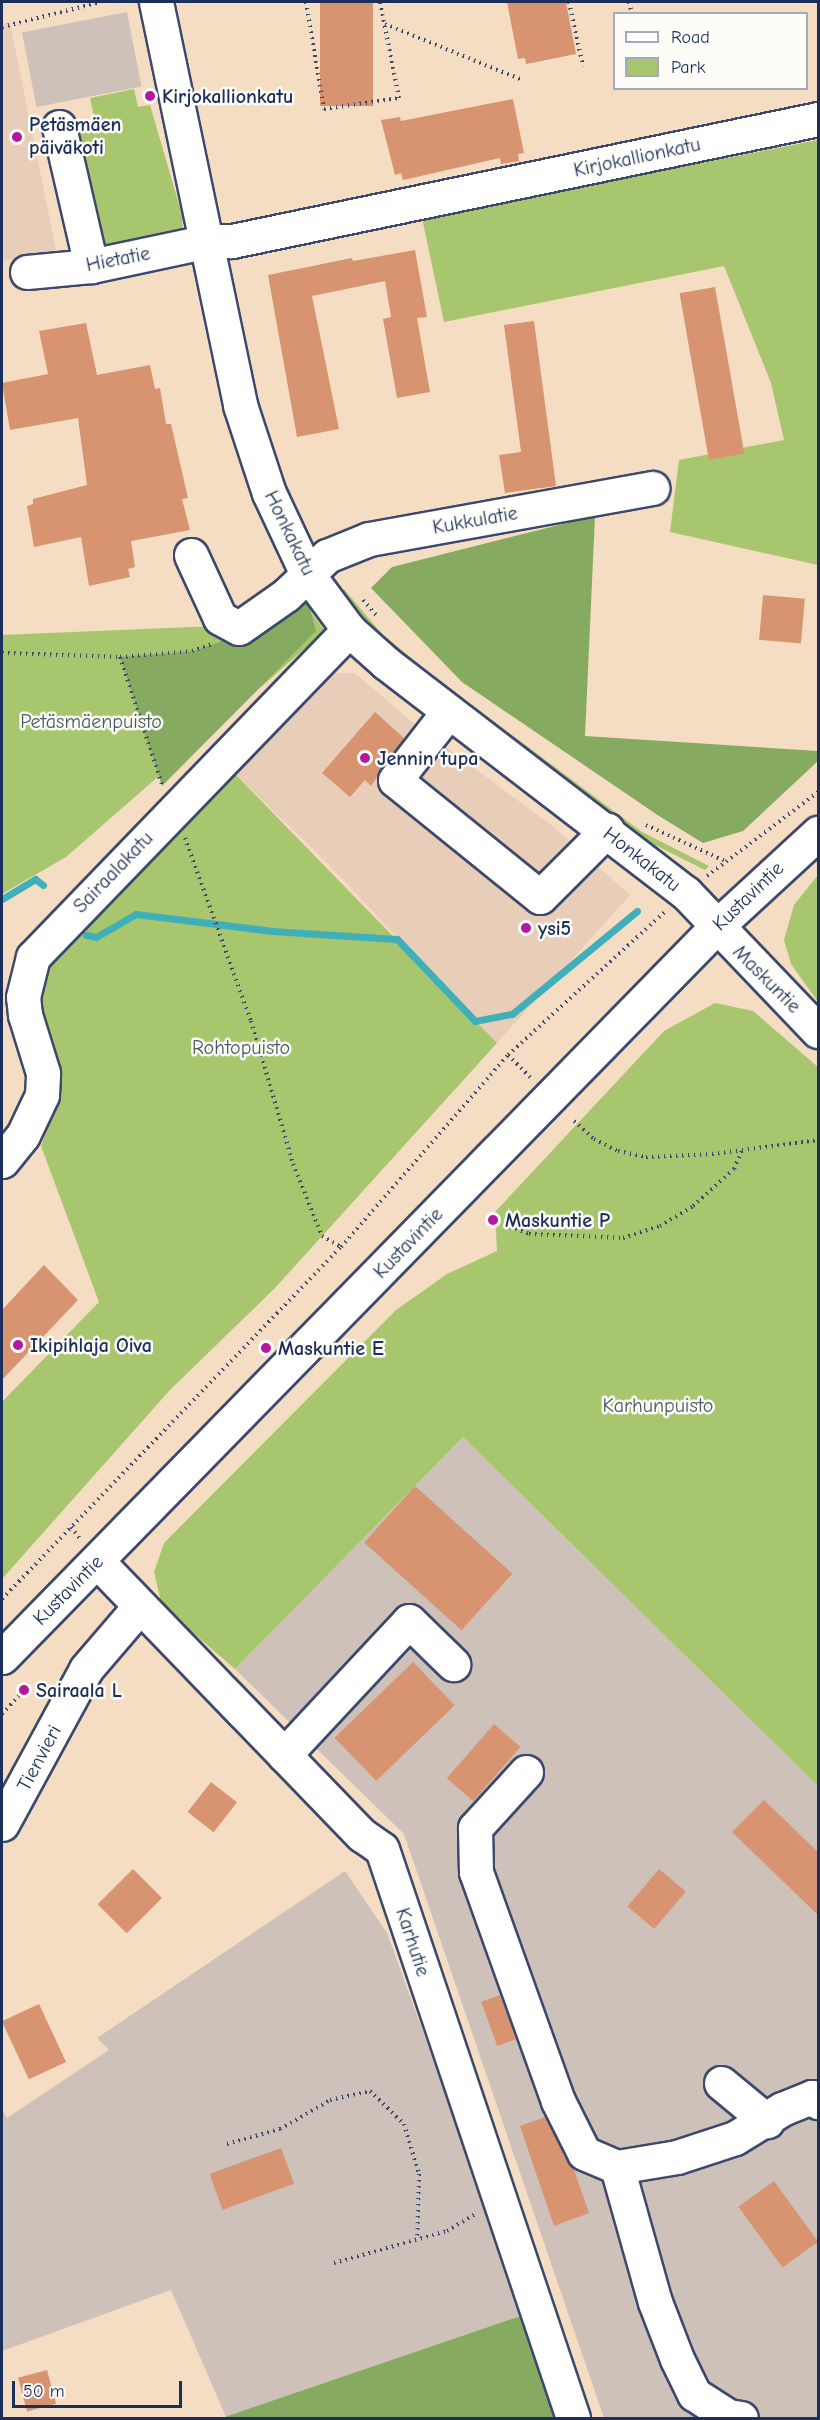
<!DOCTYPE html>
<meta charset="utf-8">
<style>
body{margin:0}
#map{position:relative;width:820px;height:2420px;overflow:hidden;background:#f4ddc2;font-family:"Comic Neue",sans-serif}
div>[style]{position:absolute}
.built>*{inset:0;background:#e8ceb9}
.industrial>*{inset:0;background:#cec1ba;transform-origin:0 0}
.green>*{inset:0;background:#a8c66d}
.forest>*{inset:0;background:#86ab60}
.stream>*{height:7px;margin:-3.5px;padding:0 3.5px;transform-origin:3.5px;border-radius:3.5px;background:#3fafba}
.building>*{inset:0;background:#d89370;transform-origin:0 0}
.path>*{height:4px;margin-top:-2px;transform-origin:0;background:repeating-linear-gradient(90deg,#3c496d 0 1.5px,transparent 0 6px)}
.roads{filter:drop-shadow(2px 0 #3c496d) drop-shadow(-2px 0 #3c496d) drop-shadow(0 2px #3c496d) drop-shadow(0 -2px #3c496d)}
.minor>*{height:33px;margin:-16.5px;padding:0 16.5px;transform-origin:16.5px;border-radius:16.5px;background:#fff}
.major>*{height:33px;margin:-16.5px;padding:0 16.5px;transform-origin:16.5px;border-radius:16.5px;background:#fff}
.dots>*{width:16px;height:16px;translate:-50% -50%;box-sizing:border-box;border:3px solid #fdfcf7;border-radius:50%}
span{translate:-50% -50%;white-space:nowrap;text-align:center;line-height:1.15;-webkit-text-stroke:5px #fdfcf7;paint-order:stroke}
.poi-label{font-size:20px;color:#1b2f5e;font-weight:700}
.left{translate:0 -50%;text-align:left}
.street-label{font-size:20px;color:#1b2f5e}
.park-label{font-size:20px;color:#455c62}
.frame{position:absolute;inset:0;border:3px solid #1b2f5e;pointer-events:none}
.legend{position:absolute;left:613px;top:12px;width:195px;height:78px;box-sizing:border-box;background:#fdfcf7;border:2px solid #a3aaba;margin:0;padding:8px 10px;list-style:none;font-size:18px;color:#1b2f5e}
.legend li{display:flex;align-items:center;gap:12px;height:30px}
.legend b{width:30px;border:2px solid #a3aaba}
.scale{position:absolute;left:12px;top:2381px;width:170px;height:27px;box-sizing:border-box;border:3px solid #1b2f5e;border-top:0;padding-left:8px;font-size:18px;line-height:21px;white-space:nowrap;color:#1b2f5e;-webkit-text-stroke:4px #fdfcf7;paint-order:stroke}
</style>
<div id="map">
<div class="built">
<i style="clip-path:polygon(10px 23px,56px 250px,2px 261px,2px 24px)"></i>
<i style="clip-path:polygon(334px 673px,355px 673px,412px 722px,551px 825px,630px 895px,497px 1043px,326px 862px,235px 774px)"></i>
</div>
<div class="industrial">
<i style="left:127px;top:12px;width:76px;height:107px;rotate:79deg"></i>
<i style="clip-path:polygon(463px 1437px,818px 1786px,818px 2418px,604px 2418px,404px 1834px,235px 1669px)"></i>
<i style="clip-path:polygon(345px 1871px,387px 1933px,526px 2314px,226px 2417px,171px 2290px,2px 2351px,2px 2109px,7px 2118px,109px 2050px,97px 2038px)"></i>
</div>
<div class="green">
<i style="clip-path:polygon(134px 89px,138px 107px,150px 105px,182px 215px,183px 233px,106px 248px,94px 239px,68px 135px,96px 126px,90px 98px)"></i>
<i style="clip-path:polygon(818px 140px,818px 565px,670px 532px,679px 460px,784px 440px,771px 383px,724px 266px,444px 322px,422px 218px)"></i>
<i style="clip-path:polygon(284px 576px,325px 631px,66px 857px,2px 894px,2px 635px,215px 626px)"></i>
<i style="clip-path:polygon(344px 589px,382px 634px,437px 679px,642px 832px,709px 866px,705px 870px,637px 836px,375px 636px,340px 593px)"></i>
<i style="clip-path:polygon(235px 774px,497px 1043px,275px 1288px,170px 1390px,2px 1579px,2px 1402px,99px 1302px,41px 1146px,60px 1095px,41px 1023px,42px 977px,64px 949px)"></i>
<i style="clip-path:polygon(818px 875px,818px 1002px,791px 964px,784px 940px,794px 905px)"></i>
<i style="clip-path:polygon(715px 1003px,753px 1011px,818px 1067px,818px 1786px,463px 1437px,235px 1669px,162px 1606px,154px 1572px,164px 1543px,396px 1310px,447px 1274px,497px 1251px,495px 1212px,664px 1031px)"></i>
</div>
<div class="forest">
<i style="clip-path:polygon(595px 516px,585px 736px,818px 751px,818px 761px,743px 831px,703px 843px,659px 816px,462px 682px,371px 588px,392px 567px)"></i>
<i style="clip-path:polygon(304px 586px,316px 631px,162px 786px,120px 657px,193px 651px,220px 642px)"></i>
<i style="clip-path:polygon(526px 2314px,561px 2418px,222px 2418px)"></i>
</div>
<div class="stream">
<i style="left:2px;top:899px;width:39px;rotate:-31deg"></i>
<i style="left:35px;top:879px;width:10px;rotate:37deg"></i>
<i style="left:86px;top:935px;width:10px;rotate:11deg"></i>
<i style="left:96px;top:937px;width:46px;rotate:-29.9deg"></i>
<i style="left:136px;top:914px;width:137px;rotate:7.1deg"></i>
<i style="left:272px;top:931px;width:125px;rotate:3.7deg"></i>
<i style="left:397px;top:939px;width:113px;rotate:46.4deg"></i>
<i style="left:475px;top:1021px;width:38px;rotate:-11deg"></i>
<i style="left:512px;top:1014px;width:162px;rotate:-39.5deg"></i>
</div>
<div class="building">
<i style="left:320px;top:2px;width:53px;height:104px"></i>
<i style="clip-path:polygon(507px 2px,566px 2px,576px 54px,526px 64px,525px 58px,518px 59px)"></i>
<i style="clip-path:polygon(513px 99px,524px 153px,518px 154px,519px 161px,501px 164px,500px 158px,403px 180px,401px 173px,395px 175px,381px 120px,400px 117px,401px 121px)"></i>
<i style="clip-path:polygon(415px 250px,427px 317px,417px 318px,430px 392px,397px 398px,383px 319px,391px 317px,385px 281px,312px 296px,339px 429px,297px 437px,268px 275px,352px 258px,353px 261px)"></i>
<i style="left:715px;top:287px;width:169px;height:36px;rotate:80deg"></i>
<i style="clip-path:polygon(534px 321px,556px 486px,505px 493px,499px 455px,521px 452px,504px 325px)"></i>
<i style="clip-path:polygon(86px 323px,97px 375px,150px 365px,155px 389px,160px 388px,166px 424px,171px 424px,188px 498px,182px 499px,190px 530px,131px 541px,135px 567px,128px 569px,130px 577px,89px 586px,81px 537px,34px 547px,27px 506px,33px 504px,33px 499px,87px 485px,78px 418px,10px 430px,2px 383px,48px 374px,39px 331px)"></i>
<i style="left:763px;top:595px;width:42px;height:45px;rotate:5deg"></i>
<i style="clip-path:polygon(375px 712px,404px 738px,371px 786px,365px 780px,350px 797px,322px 773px)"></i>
<i style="clip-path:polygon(44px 1265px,78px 1300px,2px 1380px,2px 1310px)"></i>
<i style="left:415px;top:1486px;width:131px;height:76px;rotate:42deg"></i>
<i style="left:413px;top:1662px;width:60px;height:109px;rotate:46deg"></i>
<i style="left:494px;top:1724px;width:35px;height:72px;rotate:41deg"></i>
<i style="left:211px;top:1782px;width:33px;height:38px;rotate:38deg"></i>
<i style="clip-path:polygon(764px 1800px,819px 1853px,819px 1916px,732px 1832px)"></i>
<i style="left:133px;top:1869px;width:41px;height:50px;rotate:45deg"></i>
<i style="left:659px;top:1869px;width:35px;height:49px;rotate:40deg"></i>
<i style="left:500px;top:1995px;width:47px;height:20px;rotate:70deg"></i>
<i style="left:39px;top:2004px;width:64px;height:41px;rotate:65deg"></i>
<i style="clip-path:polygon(545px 2117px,573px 2167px,589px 2213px,554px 2226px,520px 2126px)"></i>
<i style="left:281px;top:2148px;width:38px;height:76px;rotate:70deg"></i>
<i style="left:774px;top:2181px;width:75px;height:44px;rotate:54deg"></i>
<i style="left:47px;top:2370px;width:35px;height:30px;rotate:75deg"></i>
</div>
<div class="path">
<i style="left:306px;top:2px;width:109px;rotate:80.5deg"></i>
<i style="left:324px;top:109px;width:76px;rotate:-8.3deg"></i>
<i style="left:399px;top:98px;width:98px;rotate:-101.2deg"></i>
<i style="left:569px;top:2px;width:66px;rotate:77.7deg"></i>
<i style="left:629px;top:2px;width:12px;rotate:76deg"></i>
<i style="left:385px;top:24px;width:148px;rotate:22.2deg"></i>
<i style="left:2px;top:27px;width:102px;rotate:-14.2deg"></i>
<i style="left:363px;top:600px;width:20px;rotate:49deg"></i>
<i style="left:2px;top:653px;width:118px;rotate:1.9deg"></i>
<i style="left:120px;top:657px;width:72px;rotate:-4.8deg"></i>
<i style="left:192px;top:651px;width:21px;rotate:-19deg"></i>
<i style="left:120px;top:657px;width:135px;rotate:71.8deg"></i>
<i style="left:646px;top:825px;width:87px;rotate:24.5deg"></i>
<i style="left:185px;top:838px;width:195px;rotate:70.2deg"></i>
<i style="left:251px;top:1021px;width:149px;rotate:73.6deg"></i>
<i style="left:293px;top:1164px;width:78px;rotate:68.1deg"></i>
<i style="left:322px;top:1236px;width:22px;rotate:30deg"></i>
<i style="left:707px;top:876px;width:139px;rotate:-37.1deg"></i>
<i style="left:508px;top:1055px;width:33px;rotate:45deg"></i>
<i style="left:574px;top:1121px;width:27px;rotate:42deg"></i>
<i style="left:594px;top:1139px;width:27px;rotate:27deg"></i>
<i style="left:618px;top:1151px;width:29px;rotate:12deg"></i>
<i style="left:646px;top:1157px;width:66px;rotate:-2.6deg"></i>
<i style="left:712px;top:1154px;width:107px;rotate:-7.5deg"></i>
<i style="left:493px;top:1220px;width:39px;rotate:21deg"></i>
<i style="left:529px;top:1234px;width:94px;rotate:2.4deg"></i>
<i style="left:623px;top:1238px;width:39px;rotate:-18deg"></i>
<i style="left:660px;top:1226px;width:39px;rotate:-31deg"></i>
<i style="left:693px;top:1206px;width:55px;rotate:-42.1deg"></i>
<i style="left:734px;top:1169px;width:21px;rotate:-67deg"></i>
<i style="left:71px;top:1527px;width:15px;rotate:53deg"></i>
<i style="left:2px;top:1599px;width:489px;rotate:-46.1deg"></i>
<i style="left:341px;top:1247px;width:254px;rotate:-49deg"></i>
<i style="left:508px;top:1055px;width:215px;rotate:-42.4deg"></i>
<i style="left:2px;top:1714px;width:33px;rotate:-47deg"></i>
<i style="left:227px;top:2144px;width:55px;rotate:-15.8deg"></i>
<i style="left:280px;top:2129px;width:58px;rotate:-30.1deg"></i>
<i style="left:330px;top:2100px;width:41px;rotate:-12.7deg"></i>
<i style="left:370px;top:2091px;width:47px;rotate:44.1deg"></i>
<i style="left:404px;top:2124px;width:52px;rotate:73.3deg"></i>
<i style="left:419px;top:2174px;width:66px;rotate:91.7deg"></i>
<i style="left:334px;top:2263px;width:117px;rotate:-15.8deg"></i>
<i style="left:447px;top:2231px;width:35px;rotate:-31deg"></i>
</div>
<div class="roads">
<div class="minor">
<i style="left:156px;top:2px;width:412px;rotate:78.2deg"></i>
<i style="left:240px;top:405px;width:93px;rotate:71.8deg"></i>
<i style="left:269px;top:493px;width:87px;rotate:64.9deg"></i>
<i style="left:306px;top:572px;width:72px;rotate:53.4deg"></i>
<i style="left:349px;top:630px;width:50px;rotate:41.7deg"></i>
<i style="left:386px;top:663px;width:378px;rotate:37.5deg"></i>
<i style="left:686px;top:893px;width:191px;rotate:46.3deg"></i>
<i style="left:59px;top:127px;width:143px;rotate:77deg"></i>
<i style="left:27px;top:272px;width:64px;rotate:-5.4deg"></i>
<i style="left:91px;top:266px;width:121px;rotate:-12deg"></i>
<i style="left:209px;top:241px;width:23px"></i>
<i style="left:232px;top:241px;width:599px;rotate:-11.76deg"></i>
<i style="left:191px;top:555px;width:69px;rotate:65.3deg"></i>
<i style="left:220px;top:618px;width:21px;rotate:28deg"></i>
<i style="left:239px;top:628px;width:57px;rotate:-35.1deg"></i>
<i style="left:286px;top:595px;width:57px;rotate:-43.6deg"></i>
<i style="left:327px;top:556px;width:45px;rotate:-22deg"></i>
<i style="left:369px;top:539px;width:288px;rotate:-10.2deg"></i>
<i style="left:448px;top:712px;width:86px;rotate:127.9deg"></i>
<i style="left:395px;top:780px;width:186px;rotate:38.9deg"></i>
<i style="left:540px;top:897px;width:95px;rotate:-45deg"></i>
<i style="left:2px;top:1161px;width:33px;rotate:-51deg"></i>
<i style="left:23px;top:1135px;width:44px;rotate:-64.6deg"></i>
<i style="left:42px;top:1095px;width:22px;rotate:-87deg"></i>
<i style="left:43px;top:1073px;width:61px;rotate:-107.2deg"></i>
<i style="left:25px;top:1015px;width:18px;rotate:-96deg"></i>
<i style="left:23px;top:997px;width:41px;rotate:-76deg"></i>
<i style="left:33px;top:957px;width:455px;rotate:-46deg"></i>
<i style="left:97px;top:1561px;width:381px;rotate:46deg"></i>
<i style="left:362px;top:1835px;width:24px;rotate:35deg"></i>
<i style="left:382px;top:1849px;width:600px;rotate:71.44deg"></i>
<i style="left:284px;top:1755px;width:183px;rotate:-47deg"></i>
<i style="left:409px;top:1621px;width:62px;rotate:44.3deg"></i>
<i style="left:526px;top:1772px;width:76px;rotate:132.3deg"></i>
<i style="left:475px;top:1828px;width:44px;rotate:88.7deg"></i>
<i style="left:476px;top:1872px;width:243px;rotate:70.3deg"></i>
<i style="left:558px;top:2101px;width:58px;rotate:63.4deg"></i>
<i style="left:584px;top:2153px;width:36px;rotate:23deg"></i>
<i style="left:617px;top:2167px;width:61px;rotate:-9.5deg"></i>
<i style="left:677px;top:2157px;width:61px;rotate:-18.1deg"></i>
<i style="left:735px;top:2138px;width:55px;rotate:-31.7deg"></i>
<i style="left:782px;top:2109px;width:32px;rotate:-22deg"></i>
<i style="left:812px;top:2097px;width:8px;rotate:40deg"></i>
<i style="left:2px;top:1824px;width:176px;rotate:-61.5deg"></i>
<i style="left:86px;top:1669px;width:83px;rotate:-49.4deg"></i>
<i style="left:721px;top:2083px;width:60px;rotate:39.6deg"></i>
<i style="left:617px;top:2167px;width:140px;rotate:74.3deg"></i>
<i style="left:655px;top:2302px;width:61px;rotate:68.9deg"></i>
<i style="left:677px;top:2359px;width:39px;rotate:64deg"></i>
<i style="left:694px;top:2394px;width:40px;rotate:32.9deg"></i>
<i style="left:728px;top:2416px;width:13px;rotate:9deg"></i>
</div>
<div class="major">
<i style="left:2px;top:1657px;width:1021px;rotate:-45.63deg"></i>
<i style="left:716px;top:927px;width:139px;rotate:-42.7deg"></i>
</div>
</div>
<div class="dots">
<i style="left:150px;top:96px;background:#b5179e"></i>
<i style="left:17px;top:137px;background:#b5179e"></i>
<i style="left:365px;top:758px;background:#b5179e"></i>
<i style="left:526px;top:928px;background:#b5179e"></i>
<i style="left:493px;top:1220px;background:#b5179e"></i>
<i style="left:18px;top:1345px;background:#b5179e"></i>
<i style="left:266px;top:1348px;background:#b5179e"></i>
<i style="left:24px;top:1690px;background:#b5179e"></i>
</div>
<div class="poi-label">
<span class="left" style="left:162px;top:96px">Kirjokallionkatu</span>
<span class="left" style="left:29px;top:136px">Petäsmäen<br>päiväkoti</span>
<span class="left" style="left:377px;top:758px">Jennin tupa</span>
<span class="left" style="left:538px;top:928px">ysi5</span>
<span class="left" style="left:505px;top:1220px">Maskuntie P</span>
<span class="left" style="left:30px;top:1345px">Ikipihlaja Oiva</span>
<span class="left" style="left:278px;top:1348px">Maskuntie E</span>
<span class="left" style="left:36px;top:1690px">Sairaala L</span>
</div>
<div class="street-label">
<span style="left:637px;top:157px;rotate:-12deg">Kirjokallionkatu</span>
<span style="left:118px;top:259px;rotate:-11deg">Hietatie</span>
<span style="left:475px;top:520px;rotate:-10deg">Kukkulatie</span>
<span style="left:290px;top:533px;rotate:64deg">Honkakatu</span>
<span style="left:642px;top:859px;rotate:38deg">Honkakatu</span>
<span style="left:113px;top:872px;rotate:-46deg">Sairaalakatu</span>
<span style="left:748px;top:896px;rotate:-44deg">Kustavintie</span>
<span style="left:767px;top:979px;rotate:45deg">Maskuntie</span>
<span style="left:408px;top:1243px;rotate:-46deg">Kustavintie</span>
<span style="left:68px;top:1590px;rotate:-45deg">Kustavintie</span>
<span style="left:39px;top:1758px;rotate:-62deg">Tienvieri</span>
<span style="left:413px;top:1942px;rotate:72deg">Karhutie</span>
</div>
<div class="park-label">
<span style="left:91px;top:721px">Petäsmäenpuisto</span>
<span style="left:241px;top:1047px">Rohtopuisto</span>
<span style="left:658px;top:1405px">Karhunpuisto</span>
</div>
<div class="frame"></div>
<ul class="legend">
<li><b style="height:8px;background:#fff"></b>Road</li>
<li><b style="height:16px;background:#a8c66d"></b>Park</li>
</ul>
<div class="scale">50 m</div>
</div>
